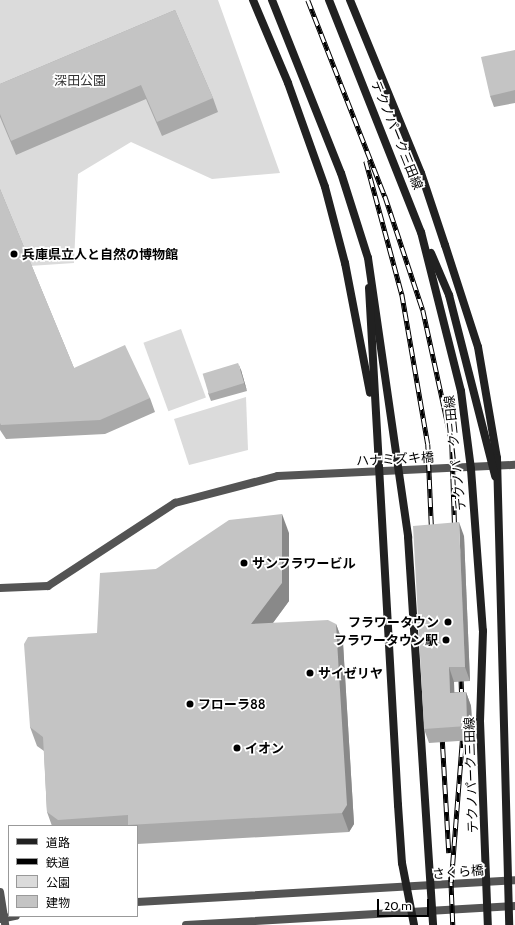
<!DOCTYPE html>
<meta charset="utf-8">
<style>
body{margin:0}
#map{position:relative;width:515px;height:925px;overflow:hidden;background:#fff;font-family:Cabin,"Noto Sans JP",sans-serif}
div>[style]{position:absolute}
.green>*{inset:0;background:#dbdbdb;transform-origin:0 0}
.tertiary>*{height:8px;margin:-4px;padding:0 4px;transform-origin:4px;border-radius:4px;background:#545454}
.secondary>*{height:8px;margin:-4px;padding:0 4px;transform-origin:4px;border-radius:4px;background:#212121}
.rail>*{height:4.5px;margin-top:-2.25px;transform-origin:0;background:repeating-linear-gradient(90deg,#fff 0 9px,#000 0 18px);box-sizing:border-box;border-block:1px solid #000}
.wall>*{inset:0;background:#a9a9a9}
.shaded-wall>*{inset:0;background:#898989}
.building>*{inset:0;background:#c4c4c4;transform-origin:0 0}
.dots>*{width:11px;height:11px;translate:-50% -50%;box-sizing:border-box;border:2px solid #fff;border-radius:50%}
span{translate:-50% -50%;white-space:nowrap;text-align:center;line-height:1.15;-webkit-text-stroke:3.5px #fff;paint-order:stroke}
.park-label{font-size:13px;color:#323232}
.street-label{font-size:13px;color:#000}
.poi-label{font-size:13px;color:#000;font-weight:700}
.left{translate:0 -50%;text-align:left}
.right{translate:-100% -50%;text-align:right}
.legend{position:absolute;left:8px;top:825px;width:130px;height:92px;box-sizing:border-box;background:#fff;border:1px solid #999;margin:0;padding:5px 7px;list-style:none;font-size:12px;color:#000}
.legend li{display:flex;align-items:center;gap:8px;height:20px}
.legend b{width:20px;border:1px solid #999}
.scale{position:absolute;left:377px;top:899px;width:52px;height:18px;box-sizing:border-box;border:2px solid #000;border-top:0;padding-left:5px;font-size:12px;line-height:14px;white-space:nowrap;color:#000;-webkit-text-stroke:3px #fff;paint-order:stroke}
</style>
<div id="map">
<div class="green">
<i style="clip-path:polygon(0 0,218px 0,280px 173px,212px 179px,131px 142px,78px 174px,74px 263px,0 268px)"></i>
<i style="left:181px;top:329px;width:73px;height:40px;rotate:70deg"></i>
<i style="clip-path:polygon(246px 397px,248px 450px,189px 465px,174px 419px)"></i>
</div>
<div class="tertiary">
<i style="left:0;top:588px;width:48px;rotate:-2.4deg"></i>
<i style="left:48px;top:586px;width:152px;rotate:-33.2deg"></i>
<i style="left:175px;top:503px;width:106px;rotate:-14.7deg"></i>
<i style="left:278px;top:476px;width:237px;rotate:-2.7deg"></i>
<i style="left:0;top:892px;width:33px;rotate:81deg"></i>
<i style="left:137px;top:902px;width:379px;rotate:-3.3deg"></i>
<i style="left:0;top:919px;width:16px;rotate:-11deg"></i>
<i style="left:186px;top:925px;width:330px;rotate:-3.3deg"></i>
</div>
<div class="secondary">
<i style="left:253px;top:0;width:90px;rotate:67.1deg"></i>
<i style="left:288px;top:83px;width:110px;rotate:70.4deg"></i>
<i style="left:325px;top:187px;width:79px;rotate:75.3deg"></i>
<i style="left:345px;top:263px;width:132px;rotate:79.1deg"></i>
<i style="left:272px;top:0;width:186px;rotate:68.3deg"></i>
<i style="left:341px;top:173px;width:89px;rotate:72.4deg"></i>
<i style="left:368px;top:258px;width:282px;rotate:81.8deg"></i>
<i style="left:408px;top:537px;width:389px;rotate:86.3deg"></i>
<i style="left:329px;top:0;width:250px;rotate:68.4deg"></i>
<i style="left:421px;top:232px;width:164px;rotate:75.9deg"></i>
<i style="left:461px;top:391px;width:79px;rotate:82.7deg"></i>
<i style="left:471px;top:469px;width:162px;rotate:85.8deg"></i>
<i style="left:483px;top:631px;width:90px;rotate:91.9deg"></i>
<i style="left:480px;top:721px;width:204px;rotate:87.8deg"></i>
<i style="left:350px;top:0;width:187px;rotate:67.7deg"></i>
<i style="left:421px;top:173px;width:76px;rotate:71.6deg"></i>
<i style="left:445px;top:245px;width:107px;rotate:72.1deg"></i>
<i style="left:478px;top:347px;width:113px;rotate:80.3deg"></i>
<i style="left:497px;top:458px;width:467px;rotate:88.5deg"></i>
<i style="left:431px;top:253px;width:46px;rotate:66.8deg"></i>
<i style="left:449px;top:295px;width:187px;rotate:75.7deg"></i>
<i style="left:369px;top:288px;width:518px;rotate:86.79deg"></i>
<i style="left:398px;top:805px;width:58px;rotate:86.1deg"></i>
<i style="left:402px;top:863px;width:63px;rotate:79deg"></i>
</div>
<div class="rail">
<i style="left:308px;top:0;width:211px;rotate:68.6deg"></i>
<i style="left:385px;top:196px;width:120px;rotate:71.6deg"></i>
<i style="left:423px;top:310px;width:136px;rotate:77.7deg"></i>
<i style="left:452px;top:443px;width:90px;rotate:88.1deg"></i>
<i style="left:366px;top:161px;width:138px;rotate:74.9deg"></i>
<i style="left:402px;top:294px;width:152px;rotate:80.2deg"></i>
<i style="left:428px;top:444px;width:92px;rotate:87.5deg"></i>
<i style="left:461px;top:671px;width:32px;rotate:88deg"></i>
<i style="left:442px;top:731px;width:122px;rotate:86.7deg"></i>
<i style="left:451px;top:877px;width:48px;rotate:87.6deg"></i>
<i style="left:451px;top:882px;width:153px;rotate:-85.5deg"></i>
</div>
<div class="wall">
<i style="clip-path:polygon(175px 10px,213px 98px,218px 112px,162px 136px,146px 99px,16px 155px,0 117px,0 84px)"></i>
<i style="clip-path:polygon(515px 50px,515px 103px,494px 107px,490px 96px)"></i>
<i style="clip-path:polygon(0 189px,74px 368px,150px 398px,155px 412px,105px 434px,6px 439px,0 430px)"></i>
<i style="clip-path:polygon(241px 370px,247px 391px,211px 401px,208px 393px)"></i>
<i style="clip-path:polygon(289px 533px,289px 601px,273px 623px,336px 624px,343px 643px,354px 824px,349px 832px,137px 844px,137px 826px,52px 826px,47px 812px,44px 751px,37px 746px,30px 727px,97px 633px,156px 569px)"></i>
<i style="clip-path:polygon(464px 536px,470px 681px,454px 682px,454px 692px,466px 692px,471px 706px,473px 740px,429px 743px,424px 729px)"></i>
</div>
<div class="shaded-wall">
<i style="clip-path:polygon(238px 363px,241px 370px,247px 391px,244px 383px)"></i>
<i style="clip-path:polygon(282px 514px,289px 533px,289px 601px,258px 643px,251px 624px)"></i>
<i style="clip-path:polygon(459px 522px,464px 536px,470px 681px,465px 667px)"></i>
<i style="clip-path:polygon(336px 624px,343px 643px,354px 824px,349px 832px,342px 813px)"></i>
<i style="clip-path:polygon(449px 667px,454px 682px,455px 707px,450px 693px)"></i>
<i style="clip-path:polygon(466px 692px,471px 706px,473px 740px,467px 726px)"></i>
</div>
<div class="building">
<i style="clip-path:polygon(175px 10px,213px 98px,157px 122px,141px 85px,11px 141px,0 114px,0 84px)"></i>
<i style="clip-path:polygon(515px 50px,515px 90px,490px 96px,481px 57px)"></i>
<i style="clip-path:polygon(0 189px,74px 368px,125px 345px,150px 398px,100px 420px,1px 425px,0 423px)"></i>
<i style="left:238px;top:363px;width:21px;height:37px;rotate:73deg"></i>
<i style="clip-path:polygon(282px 514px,282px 583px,251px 624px,328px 620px,336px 624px,347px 805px,342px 813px,128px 825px,128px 815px,58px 820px,47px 812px,43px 737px,30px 727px,24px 644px,28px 637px,97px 633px,100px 573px,156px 569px,229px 520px)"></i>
<i style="clip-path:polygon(459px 522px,465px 667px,449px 667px,450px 693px,466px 692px,467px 726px,424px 729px,413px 526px)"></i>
</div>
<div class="dots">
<i style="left:14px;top:254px;background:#000"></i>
<i style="left:244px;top:563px;background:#000"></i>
<i style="left:448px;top:622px;background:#000"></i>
<i style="left:446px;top:640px;background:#000"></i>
<i style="left:310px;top:673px;background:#000"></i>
<i style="left:190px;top:704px;background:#000"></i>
<i style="left:237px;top:748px;background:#000"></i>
</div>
<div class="park-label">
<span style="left:80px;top:80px">深田公園</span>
</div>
<div class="street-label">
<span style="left:397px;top:135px;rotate:68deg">テクノパーク三田線</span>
<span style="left:455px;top:453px;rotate:-96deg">テクノパーク三田線</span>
<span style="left:395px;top:459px;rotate:-3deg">ハナミズキ橋</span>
<span style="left:471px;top:775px;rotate:-92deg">テクノパーク三田線</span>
<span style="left:458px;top:872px;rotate:-5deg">さくら橋</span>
</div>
<div class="poi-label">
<span class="left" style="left:22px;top:254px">兵庫県立人と自然の博物館</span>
<span class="left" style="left:252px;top:563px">サンフラワービル</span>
<span class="right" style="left:439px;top:622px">フラワータウン</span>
<span class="right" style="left:438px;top:640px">フラワータウン駅</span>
<span class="left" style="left:318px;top:673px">サイゼリヤ</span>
<span class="left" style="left:198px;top:704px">フローラ88</span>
<span class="left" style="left:245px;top:748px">イオン</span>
</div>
<ul class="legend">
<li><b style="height:5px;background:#212121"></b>道路</li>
<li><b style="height:5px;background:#000"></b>鉄道</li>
<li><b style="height:11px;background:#dbdbdb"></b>公園</li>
<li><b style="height:11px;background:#c4c4c4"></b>建物</li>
</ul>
<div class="scale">20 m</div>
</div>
